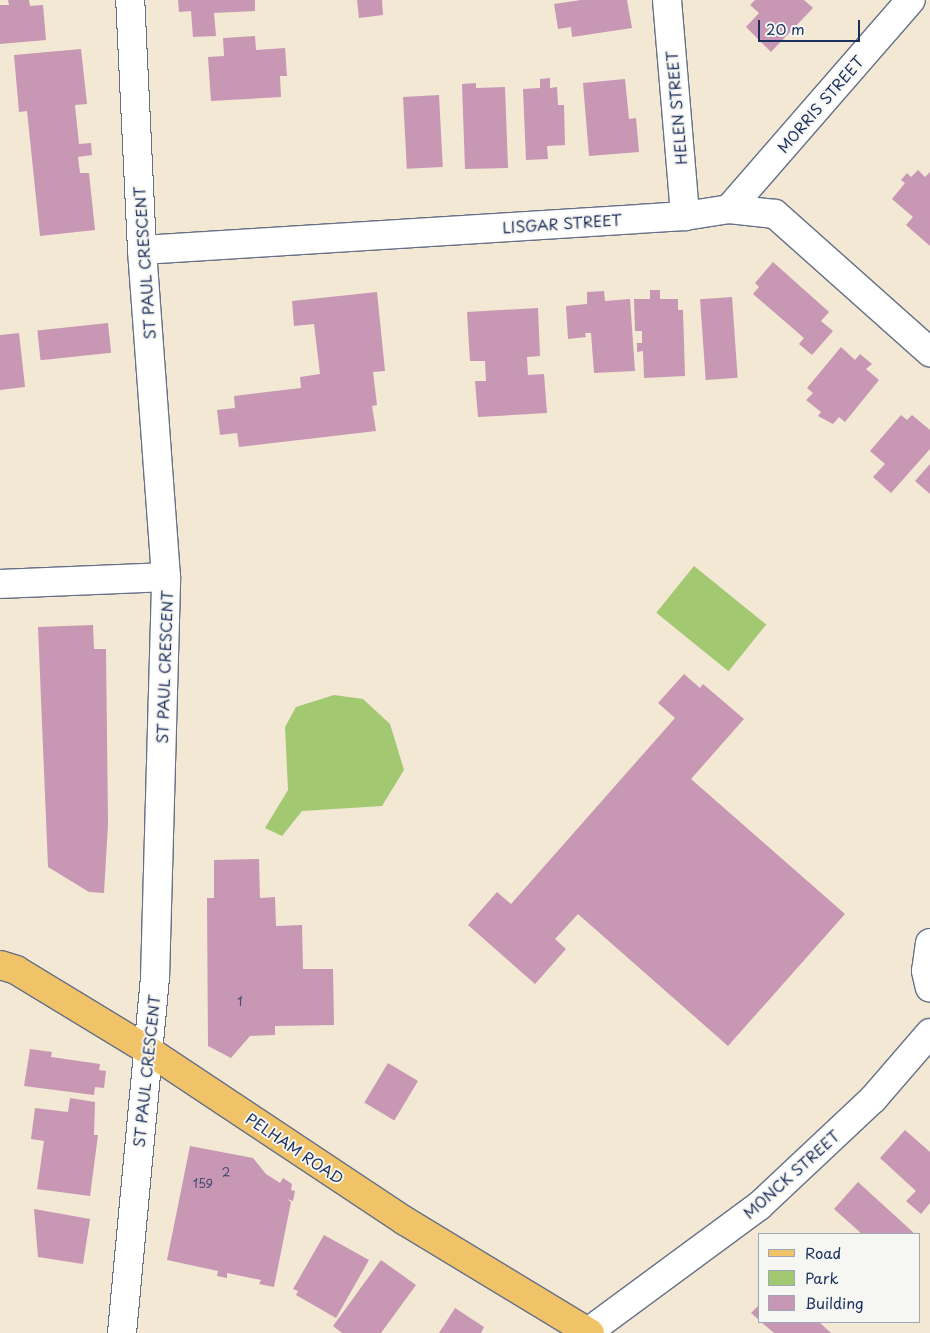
<!DOCTYPE html>
<style>
body{margin:0}
#map{position:relative;width:930px;height:1333px;overflow:hidden;background:#f2e8d4;font-family:"Playpen Sans",sans-serif}
div>[style]{position:absolute}
.green>*{inset:0;background:#a3c872;transform-origin:0 0}
.building>*{inset:0;background:#c797b4;transform-origin:0 0}
.roads{filter:drop-shadow(1px 0 #667087) drop-shadow(-1px 0 #667087) drop-shadow(0 1px #667087) drop-shadow(0 -1px #667087)}
.minor>*{height:28px;margin:-14px;padding:0 14px;transform-origin:14px;border-radius:14px;background:#fff}
.major>*{height:28px;margin:-14px;padding:0 14px;transform-origin:14px;border-radius:14px;background:#f1c369}
span{translate:-50% -50%;white-space:nowrap;text-align:center;line-height:1.15;-webkit-text-stroke:4px #f6f6f2;paint-order:stroke}
.number-label{font-size:12px;color:#464974}
.number-label span{-webkit-text-stroke-width:0}
.street-label{font-size:15px;color:#1b2f5e}
.legend{position:absolute;left:758px;top:1233px;width:162px;height:90px;box-sizing:border-box;background:#f6f6f2;border:1px solid #9ea6b7;margin:0;padding:6px 9px;list-style:none;font-size:15px;color:#1b2f5e}
.legend li{display:flex;align-items:center;gap:10px;height:25px}
.legend b{width:25px;border:1px solid #9ea6b7}
.scale{position:absolute;left:758px;top:20px;width:102px;height:22px;box-sizing:border-box;border:2px solid #1b2f5e;border-top:0;padding-left:6px;font-size:15px;line-height:18px;white-space:nowrap;color:#1b2f5e;-webkit-text-stroke:4px #f6f6f2;paint-order:stroke}
</style>
<div id="map">
<div class="green">
<i style="left:694px;top:566px;width:93px;height:60px;rotate:39deg"></i>
<i style="clip-path:polygon(334px 695px,363px 699px,390px 724px,404px 770px,382px 806px,302px 811px,282px 836px,265px 828px,288px 790px,285px 727px,296px 707px)"></i>
</div>
<div class="building">
<i style="clip-path:polygon(8px 0,29px 0,30px 6px,43px 5px,46px 40px,0 44px,0 5px,9px 5px)"></i>
<i style="clip-path:polygon(178px 0,255px 0,255px 11px,214px 13px,216px 36px,193px 37px,191px 11px,179px 12px)"></i>
<i style="clip-path:polygon(357px 0,382px 0,383px 15px,359px 18px)"></i>
<i style="clip-path:polygon(581px 0,627px 0,632px 28px,572px 37px,571px 27px,558px 29px,554px 4px)"></i>
<i style="clip-path:polygon(755px 0,804px 0,813px 8px,771px 52px,746px 27px,759px 13px,750px 5px)"></i>
<i style="clip-path:polygon(255px 36px,256px 50px,285px 48px,287px 76px,280px 76px,281px 97px,211px 101px,208px 57px,224px 56px,223px 38px)"></i>
<i style="clip-path:polygon(81px 49px,87px 104px,75px 105px,79px 144px,91px 143px,92px 155px,78px 157px,80px 173px,89px 173px,95px 230px,40px 236px,27px 111px,19px 112px,14px 55px)"></i>
<i style="clip-path:polygon(550px 78px,550px 88px,557px 87px,558px 105px,564px 105px,565px 145px,547px 146px,548px 159px,526px 160px,523px 89px,540px 88px,540px 79px)"></i>
<i style="clip-path:polygon(625px 79px,629px 119px,636px 118px,639px 152px,589px 156px,583px 83px)"></i>
<i style="clip-path:polygon(476px 83px,476px 88px,505px 87px,508px 168px,465px 169px,462px 84px)"></i>
<i style="left:439px;top:95px;width:72px;height:36px;rotate:87deg"></i>
<i style="clip-path:polygon(918px 170px,925px 177px,930px 172px,930px 246px,906px 225px,913px 217px,892px 199px,905px 183px,901px 180px,907px 173px,911px 177px)"></i>
<i style="clip-path:polygon(773px 262px,829px 312px,821px 321px,833px 331px,812px 355px,799px 344px,804px 338px,753px 294px,759px 287px,755px 283px)"></i>
<i style="clip-path:polygon(650px 290px,660px 290px,660px 299px,678px 299px,678px 310px,683px 310px,685px 376px,644px 378px,643px 351px,637px 352px,637px 343px,642px 343px,642px 331px,635px 331px,634px 299px,650px 299px)"></i>
<i style="clip-path:polygon(604px 291px,605px 301px,630px 299px,635px 371px,594px 373px,591px 333px,585px 333px,586px 337px,568px 339px,566px 306px,587px 304px,587px 292px)"></i>
<i style="clip-path:polygon(377px 292px,385px 371px,373px 372px,377px 405px,372px 406px,376px 431px,239px 447px,237px 433px,220px 435px,217px 410px,235px 408px,234px 396px,301px 388px,300px 377px,320px 374px,314px 324px,294px 326px,292px 301px)"></i>
<i style="left:732px;top:297px;width:81px;height:32px;rotate:86deg"></i>
<i style="clip-path:polygon(538px 308px,540px 356px,527px 357px,528px 375px,544px 374px,547px 413px,478px 417px,475px 381px,486px 381px,485px 361px,470px 361px,467px 312px)"></i>
<i style="left:108px;top:323px;width:30px;height:71px;rotate:84deg"></i>
<i style="clip-path:polygon(19px 333px,25px 387px,0 390px,0 335px)"></i>
<i style="clip-path:polygon(841px 347px,855px 360px,860px 354px,872px 364px,866px 369px,879px 380px,845px 422px,839px 417px,833px 424px,818px 416px,821px 412px,806px 400px,813px 393px,807px 388px)"></i>
<i style="clip-path:polygon(901px 415px,907px 420px,912px 415px,930px 430px,930px 449px,891px 493px,873px 477px,885px 464px,870px 451px)"></i>
<i style="clip-path:polygon(930px 464px,930px 494px,915px 481px)"></i>
<i style="clip-path:polygon(93px 625px,94px 649px,106px 649px,108px 824px,104px 893px,89px 892px,48px 867px,38px 627px)"></i>
<i style="clip-path:polygon(684px 674px,700px 688px,703px 684px,744px 719px,691px 779px,845px 914px,728px 1046px,578px 914px,555px 939px,566px 949px,535px 984px,468px 925px,497px 892px,511px 904px,675px 718px,658px 703px)"></i>
<i style="clip-path:polygon(259px 859px,260px 898px,275px 897px,276px 926px,302px 925px,303px 969px,333px 969px,334px 1025px,275px 1026px,275px 1035px,250px 1036px,231px 1058px,208px 1046px,207px 898px,214px 898px,214px 860px)"></i>
<i style="clip-path:polygon(30px 1049px,52px 1052px,51px 1057px,100px 1064px,99px 1070px,106px 1071px,104px 1088px,95px 1087px,94px 1095px,24px 1086px)"></i>
<i style="left:388px;top:1063px;width:35px;height:46px;rotate:31deg"></i>
<i style="clip-path:polygon(70px 1098px,95px 1102px,94px 1135px,98px 1135px,90px 1196px,37px 1189px,44px 1141px,31px 1139px,35px 1108px,68px 1112px)"></i>
<i style="clip-path:polygon(905px 1130px,930px 1152px,930px 1203px,921px 1214px,906px 1201px,916px 1191px,880px 1158px)"></i>
<i style="clip-path:polygon(190px 1146px,253px 1158px,266px 1174px,280px 1183px,283px 1178px,292px 1184px,291px 1190px,295px 1191px,293px 1201px,287px 1199px,291px 1202px,274px 1287px,259px 1284px,261px 1280px,227px 1273px,227px 1278px,217px 1276px,218px 1271px,167px 1260px)"></i>
<i style="clip-path:polygon(858px 1182px,915px 1234px,862px 1234px,834px 1209px)"></i>
<i style="clip-path:polygon(34px 1209px,90px 1219px,83px 1264px,38px 1257px)"></i>
<i style="clip-path:polygon(324px 1235px,369px 1260px,336px 1318px,296px 1295px,298px 1291px,293px 1289px)"></i>
<i style="clip-path:polygon(381px 1260px,416px 1285px,381px 1333px,342px 1333px,333px 1326px)"></i>
<i style="clip-path:polygon(759px 1305px,759px 1320px,751px 1313px)"></i>
<i style="clip-path:polygon(455px 1308px,484px 1327px,481px 1333px,439px 1333px)"></i>
<i style="clip-path:polygon(761px 1322px,819px 1322px,831px 1333px,774px 1333px)"></i>
</div>
<div class="roads">
<div class="minor">
<i style="left:667px;top:0;width:217px;rotate:85.2deg"></i>
<i style="left:729px;top:209px;width:277px;rotate:-49deg"></i>
<i style="left:142px;top:250px;width:544px;rotate:-3.58deg"></i>
<i style="left:685px;top:216px;width:45px;rotate:-9deg"></i>
<i style="left:729px;top:209px;width:46px;rotate:6.2deg"></i>
<i style="left:775px;top:214px;width:208px;rotate:41.7deg"></i>
<i style="left:0;top:584px;width:166px;rotate:-2.4deg"></i>
<i style="left:930px;top:943px;width:28px;rotate:98deg"></i>
<i style="left:926px;top:971px;width:17px;rotate:77deg"></i>
<i style="left:588px;top:1332px;width:212px;rotate:-36.4deg"></i>
<i style="left:759px;top:1206px;width:156px;rotate:-43.2deg"></i>
<i style="left:873px;top:1099px;width:87px;rotate:-49.2deg"></i>
<i style="left:122px;top:1333px;width:357px;rotate:-84.7deg"></i>
<i style="left:155px;top:978px;width:401px;rotate:-88.4deg"></i>
<i style="left:166px;top:577px;width:328px;rotate:-94.2deg"></i>
<i style="left:142px;top:250px;width:250px;rotate:-92.7deg"></i>
</div>
<div class="major">
<i style="left:0;top:965px;width:17px;rotate:17deg"></i>
<i style="left:16px;top:970px;width:156px;rotate:31.3deg"></i>
<i style="left:149px;top:1051px;width:307px;rotate:33.6deg"></i>
<i style="left:405px;top:1221px;width:216px;rotate:31.2deg"></i>
</div>
</div>
<div class="number-label">
<span style="left:240px;top:1002px">1</span>
<span style="left:226px;top:1173px">2</span>
<span style="left:203px;top:1184px">159</span>
</div>
<div class="street-label">
<span style="left:820px;top:104px;rotate:-49deg">MORRIS STREET</span>
<span style="left:676px;top:108px;rotate:-95deg">HELEN STREET</span>
<span style="left:562px;top:223px;rotate:-4deg">LISGAR STREET</span>
<span style="left:144px;top:263px;rotate:-94deg">ST PAUL CRESCENT</span>
<span style="left:164px;top:667px;rotate:-88deg">ST PAUL CRESCENT</span>
<span style="left:146px;top:1071px;rotate:-84deg">ST PAUL CRESCENT</span>
<span style="left:295px;top:1148px;rotate:34deg">PELHAM ROAD</span>
<span style="left:791px;top:1174px;rotate:-42deg">MONCK STREET</span>
</div>
<ul class="legend">
<li><b style="height:6px;background:#f1c369"></b>Road</li>
<li><b style="height:14px;background:#a3c872"></b>Park</li>
<li><b style="height:14px;background:#c797b4"></b>Building</li>
</ul>
<div class="scale">20 m</div>
</div>
